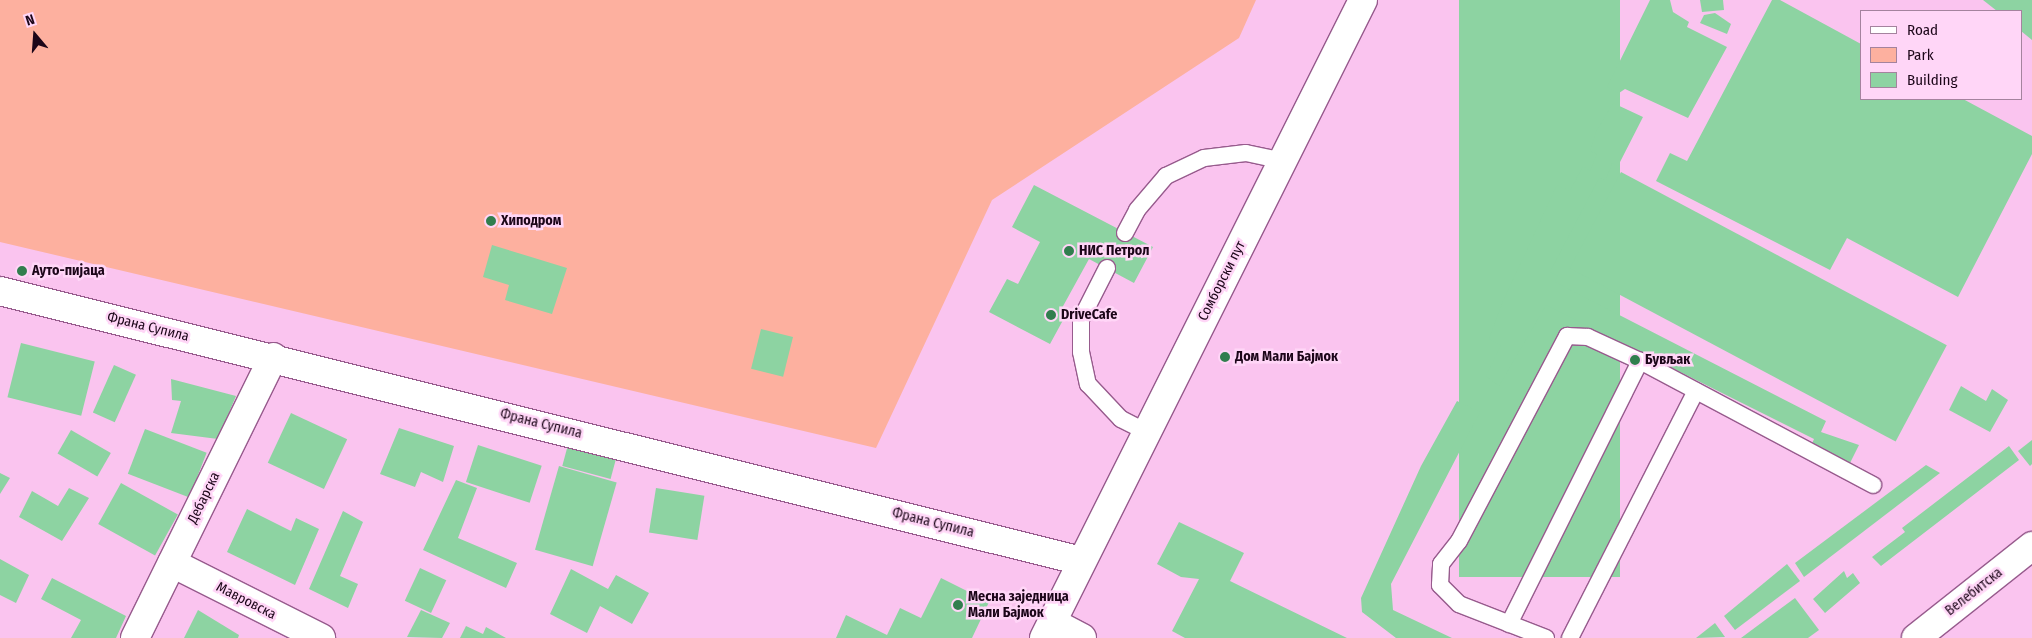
<!DOCTYPE html>
<meta charset="utf-8">
<style>
body{margin:0}
#map{position:relative;width:2032px;height:638px;overflow:hidden;background:#fac4ef;font-family:"Fira Sans Condensed",sans-serif}
div>[style]{position:absolute}
.green>*{inset:0;background:#fdb09f}
.building>*{inset:0;background:#8dd3a2;transform-origin:0 0}
.roads{filter:drop-shadow(1px 0 #975b8d) drop-shadow(-1px 0 #975b8d) drop-shadow(0 1px #975b8d) drop-shadow(0 -1px #975b8d)}
.service>*{height:16px;margin:-8px;padding:0 8px;transform-origin:8px;border-radius:8px;background:#fff}
.minor>*{height:28px;margin:-14px;padding:0 14px;transform-origin:14px;border-radius:14px;background:#fff}
.tertiary>*{height:28px;margin:-14px;padding:0 14px;transform-origin:14px;border-radius:14px;background:#fff}
.secondary>*{height:28px;margin:-14px;padding:0 14px;transform-origin:14px;border-radius:14px;background:#fff}
.dots>*{width:14px;height:14px;translate:-50% -50%;box-sizing:border-box;border:2px solid #ffd6f7;border-radius:50%}
span{translate:-50% -50%;white-space:nowrap;text-align:center;line-height:1.15;-webkit-text-stroke:5px #ffd6f7;paint-order:stroke}
.poi-label{font-size:14px;color:#1c0619;font-weight:700}
.left{translate:0 -50%;text-align:left}
.street-label{font-size:14px;color:#1c0619}
.legend{position:absolute;left:1860px;top:10px;width:162px;height:90px;box-sizing:border-box;background:#ffd6f7;border:1px solid #a4839e;margin:0;padding:6px 9px;list-style:none;font-size:15px;color:#1c0619}
.legend li{display:flex;align-items:center;gap:10px;height:25px}
.legend b{width:25px;border:1px solid #a4839e}
.north{position:absolute;left:10px;top:10px;width:50px;height:50px;-webkit-text-stroke:4px #ffd6f7;paint-order:stroke;rotate:342deg;font-size:14px;font-weight:700;line-height:20px;text-align:center;color:#1c0619}
.north::after{content:'';display:block;margin:auto;width:18px;height:22px;background:#1c0619;clip-path:polygon(50% 0,100% 100%,50% 72%,0 100%)}
</style>
<div id="map">
<div class="green">
<i style="clip-path:polygon(0 0,1256px 0,1239px 38px,992px 200px,876px 448px,0 242px)"></i>
</div>
<div class="building">
<i style="left:1459px;top:0;width:161px;height:577px"></i>
<i style="clip-path:polygon(1650px 0,1670px 0,1673px 12px,1689px 22px,1687px 27px,1727px 47px,1688px 118px,1625px 89px,1619px 93px,1607px 87px)"></i>
<i style="clip-path:polygon(1700px 0,1723px 0,1724px 10px,1702px 12px)"></i>
<i style="clip-path:polygon(1772px 0,1780px 0,1861px 44px,1861px 99px,1963px 99px,2032px 136px,2032px 154px,1958px 297px,1847px 238px,1830px 270px,1656px 181px,1670px 153px,1687px 161px)"></i>
<i style="clip-path:polygon(1983px 0,2032px 0,2032px 40px,2021px 31px,2021px 11px,1997px 11px)"></i>
<i style="clip-path:polygon(1715px 13px,1731px 24px,1727px 34px,1700px 23px,1704px 15px)"></i>
<i style="clip-path:polygon(1613px 103px,1643px 117px,1618px 166px,1612px 163px,1606px 180px,1599px 178px,1550px 272px,1558px 276px,1555px 282px,1826px 421px,1821px 432px,1859px 445px,1847px 469px,1811px 446px,1814px 439px,1546px 305px,1499px 386px,1486px 376px,1501px 345px,1489px 339px,1503px 301px,1557px 185px,1570px 191px,1583px 166px,1590px 171px,1597px 154px,1590px 151px,1596px 132px)"></i>
<i style="left:1621px;top:172px;width:369px;height:109px;rotate:28deg"></i>
<i style="clip-path:polygon(1034px 185px,1153px 247px,1134px 283px,1089px 259px,1062px 308px,1068px 311px,1050px 344px,989px 312px,1007px 279px,1018px 284px,1040px 242px,1012px 227px)"></i>
<i style="clip-path:polygon(492px 245px,567px 268px,552px 314px,505px 300px,509px 285px,483px 277px)"></i>
<i style="left:761px;top:329px;width:33px;height:41px;rotate:14deg"></i>
<i style="left:21px;top:343px;width:76px;height:56px;rotate:14deg"></i>
<i style="left:114px;top:365px;width:24px;height:52px;rotate:24deg"></i>
<i style="clip-path:polygon(171px 379px,236px 396px,218px 439px,171px 433px,181px 401px,172px 400px)"></i>
<i style="clip-path:polygon(1961px 386px,1986px 401px,1992px 389px,2008px 400px,1990px 432px,1949px 410px)"></i>
<i style="clip-path:polygon(1457px 401px,1480px 412px,1391px 584px,1393px 610px,1452px 638px,1396px 638px,1362px 612px,1361px 598px,1421px 466px)"></i>
<i style="left:291px;top:413px;width:62px;height:55px;rotate:25deg"></i>
<i style="clip-path:polygon(399px 428px,454px 446px,443px 482px,421px 472px,415px 487px,380px 474px)"></i>
<i style="left:145px;top:429px;width:66px;height:48px;rotate:21deg"></i>
<i style="left:71px;top:430px;width:46px;height:27px;rotate:30deg"></i>
<i style="clip-path:polygon(2032px 440px,2032px 464px,2030px 466px,2018px 451px)"></i>
<i style="left:569px;top:441px;width:50px;height:26px;rotate:15deg"></i>
<i style="left:478px;top:445px;width:67px;height:39px;rotate:18deg"></i>
<i style="clip-path:polygon(2009px 446px,2019px 460px,1881px 566px,1872px 557px,1905px 532px,1902px 528px)"></i>
<i style="clip-path:polygon(1926px 465px,1940px 473px,1804px 577px,1795px 563px)"></i>
<i style="left:559px;top:466px;width:60px;height:87px;rotate:16deg"></i>
<i style="clip-path:polygon(0 473px,10px 478px,0 494px)"></i>
<i style="clip-path:polygon(456px 480px,477px 488px,458px 538px,517px 563px,506px 588px,423px 550px)"></i>
<i style="left:121px;top:483px;width:65px;height:47px;rotate:29deg"></i>
<i style="clip-path:polygon(69px 488px,89px 498px,62px 541px,19px 517px,32px 491px,58px 506px)"></i>
<i style="left:656px;top:488px;width:49px;height:45px;rotate:9deg"></i>
<i style="clip-path:polygon(247px 509px,291px 531px,296px 518px,319px 529px,295px 585px,227px 552px)"></i>
<i style="clip-path:polygon(343px 511px,363px 522px,340px 576px,358px 584px,348px 608px,309px 589px)"></i>
<i style="clip-path:polygon(1179px 522px,1244px 553px,1230px 581px,1347px 638px,1185px 638px,1172px 631px,1199px 579px,1181px 577px,1157px 564px)"></i>
<i style="clip-path:polygon(0 559px,29px 575px,16px 603px,0 595px)"></i>
<i style="clip-path:polygon(1787px 564px,1800px 581px,1735px 630px,1724px 616px)"></i>
<i style="left:420px;top:568px;width:29px;height:36px;rotate:25deg"></i>
<i style="clip-path:polygon(571px 569px,608px 589px,616px 575px,649px 593px,632px 624px,600px 606px,587px 633px,550px 614px)"></i>
<i style="clip-path:polygon(1844px 571px,1847px 578px,1853px 573px,1860px 583px,1825px 613px,1813px 599px)"></i>
<i style="clip-path:polygon(52px 578px,126px 616px,116px 638px,71px 638px,81px 620px,41px 599px)"></i>
<i style="clip-path:polygon(941px 578px,989px 602px,972px 638px,836px 638px,846px 615px,887px 635px,900px 608px,921px 618px)"></i>
<i style="clip-path:polygon(1795px 598px,1819px 630px,1808px 638px,1741px 638px)"></i>
<i style="clip-path:polygon(198px 610px,239px 635px,238px 638px,184px 638px)"></i>
<i style="clip-path:polygon(421px 610px,450px 623px,442px 638px,407px 637px)"></i>
<i style="clip-path:polygon(1715px 623px,1725px 637px,1696px 638px)"></i>
<i style="clip-path:polygon(466px 626px,483px 634px,486px 627px,506px 638px,460px 638px)"></i>
</div>
<div class="roads">
<div class="service">
<i style="left:1125px;top:233px;width:26px;rotate:-62deg"></i>
<i style="left:1137px;top:210px;width:45px;rotate:-49.5deg"></i>
<i style="left:1166px;top:176px;width:42px;rotate:-25.3deg"></i>
<i style="left:1204px;top:158px;width:42px;rotate:-6.8deg"></i>
<i style="left:1246px;top:153px;width:38px;rotate:12deg"></i>
<i style="left:1107px;top:268px;width:57px;rotate:117deg"></i>
<i style="left:1081px;top:319px;width:33px;rotate:90deg"></i>
<i style="left:1081px;top:352px;width:33px;rotate:78deg"></i>
<i style="left:1088px;top:384px;width:48px;rotate:46.7deg"></i>
<i style="left:1121px;top:419px;width:28px;rotate:27deg"></i>
<i style="left:1509px;top:624px;width:294px;rotate:-63.5deg"></i>
<i style="left:1546px;top:638px;width:93px;rotate:-158.7deg"></i>
<i style="left:1459px;top:604px;width:27px;rotate:-135deg"></i>
<i style="left:1440px;top:585px;width:21px;rotate:-87deg"></i>
<i style="left:1441px;top:564px;width:29px;rotate:-52deg"></i>
<i style="left:1459px;top:541px;width:232px;rotate:-62.2deg"></i>
<i style="left:1567px;top:336px;width:21px;rotate:3deg"></i>
<i style="left:1588px;top:337px;width:57px;rotate:24.8deg"></i>
<i style="left:1640px;top:361px;width:264px;rotate:28deg"></i>
<i style="left:1570px;top:638px;width:277px;rotate:-63deg"></i>
</div>
<div class="minor">
<i style="left:172px;top:563px;width:167px;rotate:26.7deg"></i>
<i style="left:135px;top:638px;width:313px;rotate:-63.8deg"></i>
</div>
<div class="tertiary">
<i style="left:0;top:291px;width:1114px;rotate:14.02deg"></i>
<i style="left:1052px;top:622px;width:34px;rotate:28deg"></i>
<i style="left:1916px;top:638px;width:148px;rotate:-38.4deg"></i>
</div>
<div class="secondary">
<i style="left:1044px;top:638px;width:713px;rotate:-63.43deg"></i>
</div>
</div>
<div class="dots">
<i style="left:491px;top:221px;background:#317e4e"></i>
<i style="left:1069px;top:251px;background:#317e4e"></i>
<i style="left:22px;top:271px;background:#317e4e"></i>
<i style="left:1051px;top:315px;background:#317e4e"></i>
<i style="left:1225px;top:357px;background:#317e4e"></i>
<i style="left:1635px;top:360px;background:#317e4e"></i>
<i style="left:958px;top:605px;background:#317e4e"></i>
</div>
<div class="poi-label">
<span class="left" style="left:501px;top:221px">Хиподром</span>
<span class="left" style="left:1079px;top:251px">НИС Петрол</span>
<span class="left" style="left:32px;top:271px">Ауто-пијаца</span>
<span class="left" style="left:1061px;top:315px">DriveCafe</span>
<span class="left" style="left:1235px;top:357px">Дом Мали Бајмок</span>
<span class="left" style="left:1645px;top:360px">Бувљак</span>
<span class="left" style="left:968px;top:605px">Месна заједница<br>Мали Бајмок</span>
</div>
<div class="street-label">
<span style="left:1222px;top:281px;rotate:-63deg">Сомборски пут</span>
<span style="left:148px;top:327px;rotate:14deg">Франа Супила</span>
<span style="left:541px;top:424px;rotate:14deg">Франа Супила</span>
<span style="left:204px;top:498px;rotate:-64deg">Дебарска</span>
<span style="left:933px;top:523px;rotate:14deg">Франа Супила</span>
<span style="left:1974px;top:592px;rotate:-38deg">Велебитска</span>
<span style="left:246px;top:601px;rotate:27deg">Мавровска</span>
</div>
<ul class="legend">
<li><b style="height:6px;background:#fff"></b>Road</li>
<li><b style="height:14px;background:#fdb09f"></b>Park</li>
<li><b style="height:14px;background:#8dd3a2"></b>Building</li>
</ul>
<div class="north">N</div>
</div>
